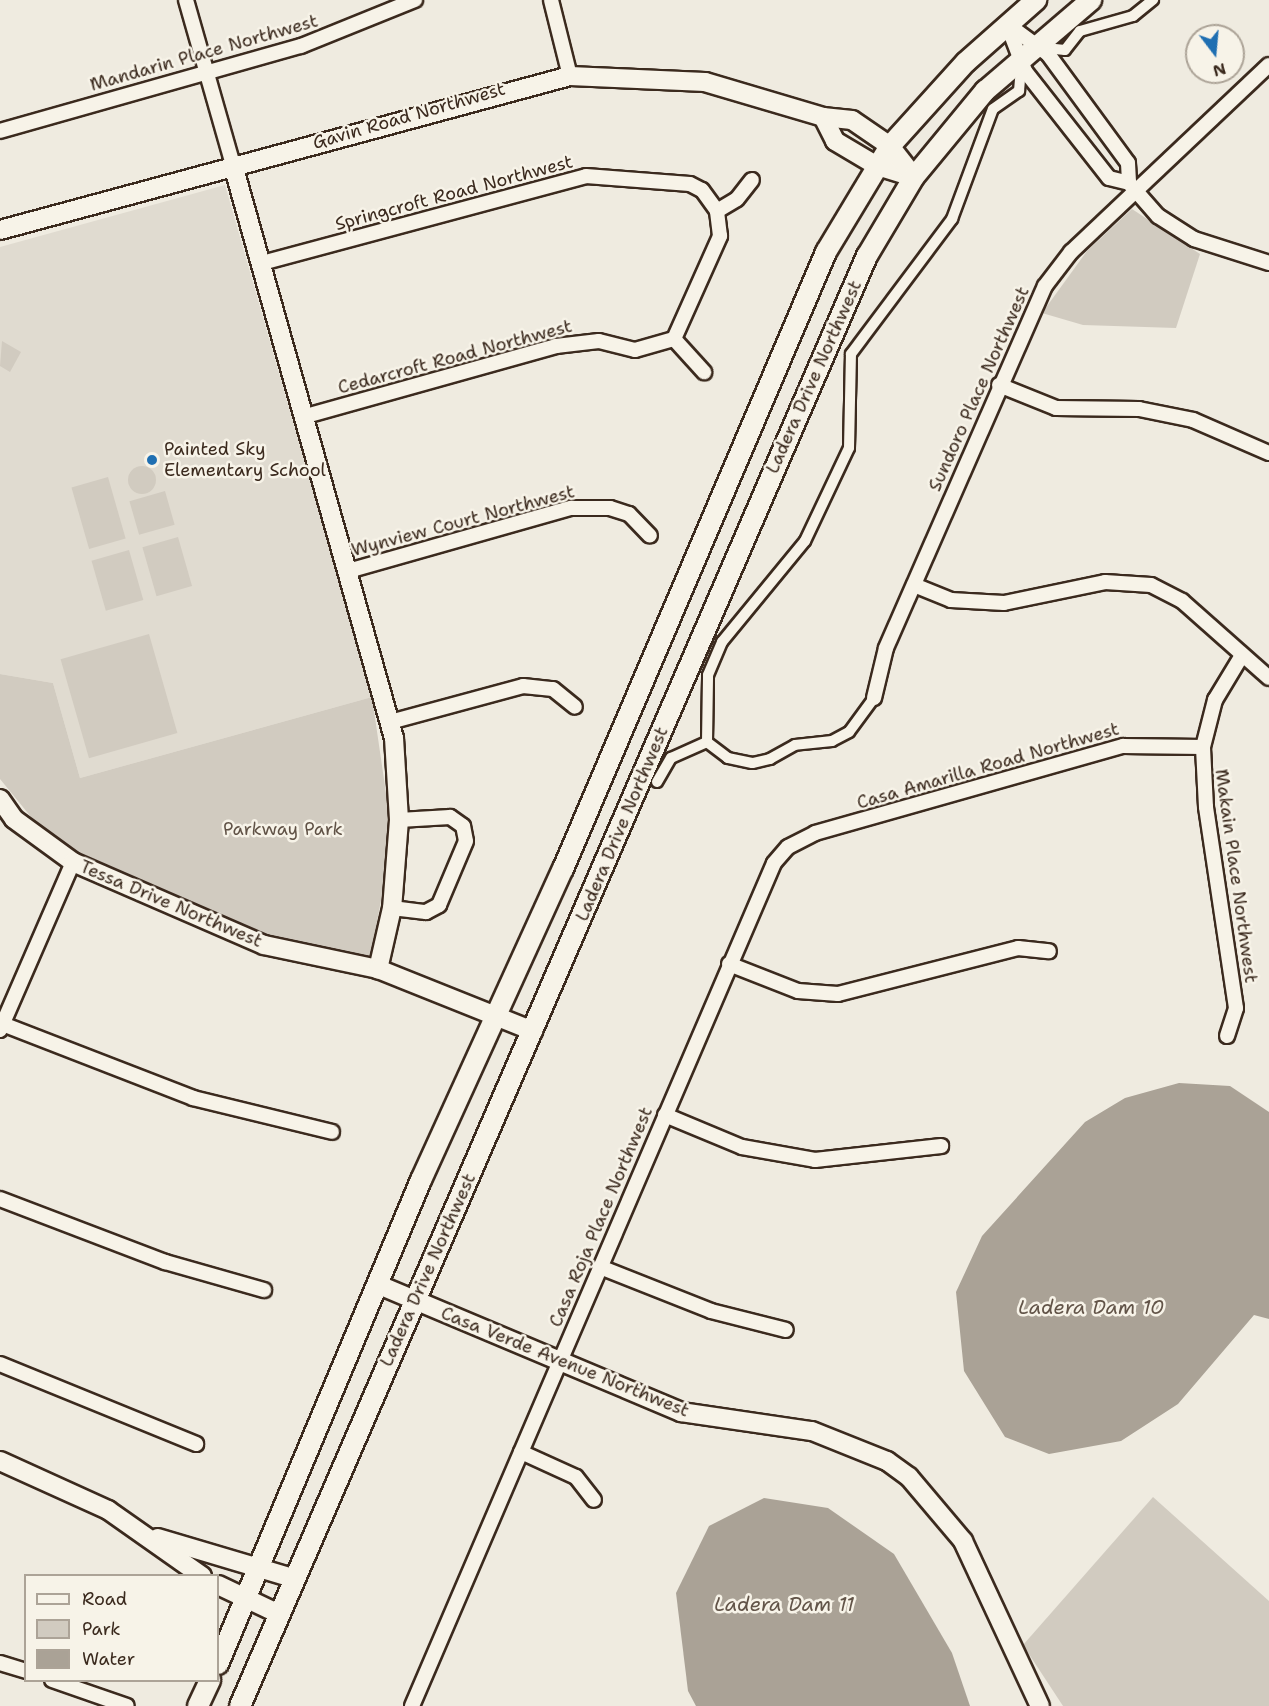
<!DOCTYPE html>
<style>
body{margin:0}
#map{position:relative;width:1269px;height:1706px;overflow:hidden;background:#efebe0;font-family:"Shantell Sans",sans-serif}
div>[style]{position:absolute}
.built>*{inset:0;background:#e0dbd0}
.green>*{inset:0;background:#d1cbc0;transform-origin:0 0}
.round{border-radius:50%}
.water>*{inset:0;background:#aaa296}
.roads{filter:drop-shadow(2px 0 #3b2a1e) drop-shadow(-2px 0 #3b2a1e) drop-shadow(0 2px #3b2a1e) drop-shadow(0 -2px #3b2a1e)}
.pedestrian>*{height:10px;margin:-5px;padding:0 5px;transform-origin:5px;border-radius:5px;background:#f7f3e8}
.minor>*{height:14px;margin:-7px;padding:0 7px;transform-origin:7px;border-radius:7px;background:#f7f3e8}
.tertiary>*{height:18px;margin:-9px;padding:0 9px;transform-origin:9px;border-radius:9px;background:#f7f3e8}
.secondary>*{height:20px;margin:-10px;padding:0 10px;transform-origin:10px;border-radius:10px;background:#f7f3e8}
.dots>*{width:16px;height:16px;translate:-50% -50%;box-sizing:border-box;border:3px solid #f7f3e8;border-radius:50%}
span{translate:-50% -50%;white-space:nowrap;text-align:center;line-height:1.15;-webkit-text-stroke:5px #f7f3e8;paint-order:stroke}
.street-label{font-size:18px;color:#3b2a1e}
.poi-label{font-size:18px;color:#3b2a1e}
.left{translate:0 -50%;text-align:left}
.park-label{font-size:18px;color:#605246}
.water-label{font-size:20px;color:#625448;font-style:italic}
.legend{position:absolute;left:24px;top:1574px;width:195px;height:108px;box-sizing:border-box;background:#f7f3e8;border:2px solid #aca397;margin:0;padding:8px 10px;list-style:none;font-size:18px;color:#3b2a1e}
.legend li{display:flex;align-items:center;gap:12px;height:30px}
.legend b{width:30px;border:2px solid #aca397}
.north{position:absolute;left:1185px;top:24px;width:60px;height:60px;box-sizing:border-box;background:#f7f3e8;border:2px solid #aca397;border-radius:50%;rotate:164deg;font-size:16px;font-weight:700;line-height:24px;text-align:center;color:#3b2a1e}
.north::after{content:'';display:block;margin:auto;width:21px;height:27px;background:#1f6fb2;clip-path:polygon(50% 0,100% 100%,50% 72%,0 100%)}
</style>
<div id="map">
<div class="built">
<i style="clip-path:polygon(225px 185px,372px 697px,80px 778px,53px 683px,0 674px,0 247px)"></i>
</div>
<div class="green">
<i style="clip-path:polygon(1132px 209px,1200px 254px,1176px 328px,1083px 325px,1042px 313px,1087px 251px)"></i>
<i style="clip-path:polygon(2px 341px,21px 352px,10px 372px,0 366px)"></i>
<i class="round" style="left:128px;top:466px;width:28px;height:28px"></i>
<i style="left:108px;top:477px;width:64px;height:38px;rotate:74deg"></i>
<i style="left:165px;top:491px;width:35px;height:37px;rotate:74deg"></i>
<i style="left:178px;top:537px;width:51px;height:37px;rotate:74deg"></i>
<i style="left:129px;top:550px;width:52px;height:39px;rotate:74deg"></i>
<i style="left:149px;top:634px;width:103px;height:92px;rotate:74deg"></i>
<i style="clip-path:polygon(0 674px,53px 683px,80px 778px,372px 697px,387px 800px,387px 869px,370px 958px,264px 933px,71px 849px,36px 823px,0 779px)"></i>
<i style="clip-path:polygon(1153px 1497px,1269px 1601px,1269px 1706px,1063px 1706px,1023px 1645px)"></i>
</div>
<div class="water">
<i style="clip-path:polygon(1179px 1083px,1230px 1086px,1269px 1112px,1269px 1319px,1254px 1315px,1178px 1404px,1121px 1441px,1049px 1454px,1005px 1437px,964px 1371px,956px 1292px,982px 1236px,1085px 1122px,1125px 1098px)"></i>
<i style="clip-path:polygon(764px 1498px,828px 1508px,894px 1554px,952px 1653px,970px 1706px,696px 1706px,688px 1691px,676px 1593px,709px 1526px)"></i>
</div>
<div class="roads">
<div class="pedestrian">
<i style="left:1055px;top:49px;width:10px;rotate:6deg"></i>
<i style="left:1065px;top:50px;width:24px;rotate:-52deg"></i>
<i style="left:1080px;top:31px;width:55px;rotate:-15.8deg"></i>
<i style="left:1133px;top:16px;width:26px;rotate:-39deg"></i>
<i style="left:874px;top:698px;width:42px;rotate:126.3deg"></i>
<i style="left:849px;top:732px;width:19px;rotate:152deg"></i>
<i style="left:832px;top:741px;width:37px;rotate:174deg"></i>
<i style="left:795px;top:745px;width:29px;rotate:151deg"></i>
<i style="left:770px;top:759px;width:18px;rotate:167deg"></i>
<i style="left:752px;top:763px;width:25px;rotate:-168deg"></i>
<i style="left:728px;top:758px;width:26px;rotate:-143deg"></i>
<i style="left:707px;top:742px;width:67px;rotate:-89.1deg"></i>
<i style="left:708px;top:675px;width:36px;rotate:-67deg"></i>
<i style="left:722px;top:642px;width:131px;rotate:-50.6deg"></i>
<i style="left:805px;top:541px;width:103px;rotate:-64.7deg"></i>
<i style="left:849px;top:448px;width:94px;rotate:-88.8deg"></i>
<i style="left:851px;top:354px;width:169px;rotate:-53.2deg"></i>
<i style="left:952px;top:219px;width:117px;rotate:-69.6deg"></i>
<i style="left:993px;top:109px;width:32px;rotate:-35deg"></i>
<i style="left:1019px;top:91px;width:12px;rotate:-85deg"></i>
<i style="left:657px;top:782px;width:28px;rotate:-60deg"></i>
<i style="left:671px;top:758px;width:39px;rotate:-24deg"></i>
</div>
<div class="minor">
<i style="left:186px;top:0;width:172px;rotate:74.1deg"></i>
<i style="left:551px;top:0;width:78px;rotate:76deg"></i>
<i style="left:1007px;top:24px;width:51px;rotate:36.2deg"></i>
<i style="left:1048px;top:54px;width:135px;rotate:53.7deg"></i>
<i style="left:1128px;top:163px;width:20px;rotate:87deg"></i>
<i style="left:1129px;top:183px;width:44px;rotate:48.7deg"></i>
<i style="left:1158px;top:216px;width:43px;rotate:32.6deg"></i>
<i style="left:1194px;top:239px;width:79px;rotate:17.7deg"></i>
<i style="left:1007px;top:24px;width:50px;rotate:69deg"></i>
<i style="left:1025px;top:71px;width:136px;rotate:51.9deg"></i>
<i style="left:1109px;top:178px;width:21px;rotate:14deg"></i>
<i style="left:0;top:131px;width:313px;rotate:-15.8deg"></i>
<i style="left:301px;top:46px;width:123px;rotate:-22deg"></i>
<i style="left:262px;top:263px;width:335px;rotate:-15deg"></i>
<i style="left:586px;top:176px;width:104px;rotate:4.4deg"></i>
<i style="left:690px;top:184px;width:13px;rotate:27deg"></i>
<i style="left:702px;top:190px;width:26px;rotate:54deg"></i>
<i style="left:674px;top:339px;width:45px;rotate:47.7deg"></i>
<i style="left:999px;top:385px;width:61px;rotate:22deg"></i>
<i style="left:1056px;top:408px;width:83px;rotate:0.7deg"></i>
<i style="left:1139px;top:409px;width:55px;rotate:11.5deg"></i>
<i style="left:1193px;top:420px;width:83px;rotate:23.5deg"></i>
<i style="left:306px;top:416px;width:260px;rotate:-15.6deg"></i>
<i style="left:556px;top:346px;width:43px;rotate:-6.6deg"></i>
<i style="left:599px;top:341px;width:37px;rotate:14deg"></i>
<i style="left:635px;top:350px;width:41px;rotate:-15.8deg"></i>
<i style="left:674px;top:339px;width:113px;rotate:-65.9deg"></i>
<i style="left:720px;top:236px;width:25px;rotate:-97deg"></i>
<i style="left:717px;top:211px;width:23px;rotate:-31deg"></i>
<i style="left:737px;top:199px;width:24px;rotate:-52deg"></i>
<i style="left:348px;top:571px;width:232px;rotate:-15.8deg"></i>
<i style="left:571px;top:508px;width:39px"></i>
<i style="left:610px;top:508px;width:20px;rotate:18deg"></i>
<i style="left:629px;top:514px;width:30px;rotate:46deg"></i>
<i style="left:914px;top:585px;width:40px;rotate:22deg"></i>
<i style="left:951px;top:600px;width:53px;rotate:3.2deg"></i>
<i style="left:1004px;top:603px;width:103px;rotate:-11.7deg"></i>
<i style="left:1105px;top:582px;width:46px;rotate:3.7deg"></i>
<i style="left:1151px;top:585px;width:35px;rotate:27deg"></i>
<i style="left:1182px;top:601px;width:116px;rotate:41.5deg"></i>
<i style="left:874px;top:698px;width:51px;rotate:-76.5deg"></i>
<i style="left:886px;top:648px;width:395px;rotate:-66.3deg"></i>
<i style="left:1045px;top:286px;width:43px;rotate:-52.6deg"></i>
<i style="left:1071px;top:252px;width:272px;rotate:-43.4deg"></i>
<i style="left:390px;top:722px;width:138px;rotate:-15.1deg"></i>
<i style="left:523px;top:686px;width:30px;rotate:6deg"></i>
<i style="left:553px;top:689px;width:28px;rotate:39deg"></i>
<i style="left:392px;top:908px;width:34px;rotate:7deg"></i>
<i style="left:426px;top:912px;width:15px;rotate:-28deg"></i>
<i style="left:439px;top:905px;width:69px;rotate:-67.1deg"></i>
<i style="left:466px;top:841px;width:15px;rotate:-101deg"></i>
<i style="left:463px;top:826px;width:16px;rotate:-145deg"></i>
<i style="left:450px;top:817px;width:51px;rotate:176.6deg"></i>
<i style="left:729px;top:964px;width:74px;rotate:21.4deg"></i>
<i style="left:798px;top:991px;width:40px;rotate:4.3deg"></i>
<i style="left:838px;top:994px;width:186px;rotate:-14.3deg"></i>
<i style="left:1018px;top:948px;width:31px;rotate:6deg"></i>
<i style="left:0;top:1023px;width:207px;rotate:21.2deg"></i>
<i style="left:193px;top:1098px;width:143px;rotate:13.7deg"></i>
<i style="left:0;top:1030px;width:183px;rotate:-66.5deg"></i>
<i style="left:1227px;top:1036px;width:29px;rotate:-72deg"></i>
<i style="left:1236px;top:1008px;width:203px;rotate:-98.5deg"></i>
<i style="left:1206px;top:807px;width:60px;rotate:-92.9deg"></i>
<i style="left:1203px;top:747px;width:49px;rotate:-75.7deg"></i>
<i style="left:1215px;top:700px;width:50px;rotate:-58.8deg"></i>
<i style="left:665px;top:1115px;width:83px;rotate:22.6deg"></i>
<i style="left:742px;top:1147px;width:74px;rotate:10.1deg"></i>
<i style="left:815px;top:1160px;width:127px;rotate:-6.3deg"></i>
<i style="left:0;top:1199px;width:177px;rotate:20.9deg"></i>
<i style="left:165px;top:1262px;width:103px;rotate:15.8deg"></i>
<i style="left:600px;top:1267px;width:119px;rotate:21.6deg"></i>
<i style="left:711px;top:1311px;width:77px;rotate:14.2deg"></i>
<i style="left:0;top:1364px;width:212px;rotate:22.2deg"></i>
<i style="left:521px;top:1452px;width:60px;rotate:24.4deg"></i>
<i style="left:576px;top:1477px;width:29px;rotate:52deg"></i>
<i style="left:0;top:1663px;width:27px;rotate:17deg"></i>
<i style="left:52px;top:1680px;width:79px;rotate:19.1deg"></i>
<i style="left:412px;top:1706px;width:917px;rotate:-66.76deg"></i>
<i style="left:774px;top:863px;width:21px;rotate:-49deg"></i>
<i style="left:788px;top:847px;width:30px;rotate:-27deg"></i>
<i style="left:815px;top:833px;width:320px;rotate:-15.8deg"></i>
<i style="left:1123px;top:746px;width:80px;rotate:0.7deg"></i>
</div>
<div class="tertiary">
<i style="left:823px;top:117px;width:27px;rotate:63deg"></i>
<i style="left:835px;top:141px;width:49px;rotate:30.8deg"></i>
<i style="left:877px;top:166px;width:39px;rotate:17deg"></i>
<i style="left:233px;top:165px;width:595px;rotate:74.31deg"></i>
<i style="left:394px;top:738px;width:82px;rotate:86.5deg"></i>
<i style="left:399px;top:820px;width:88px;rotate:94.5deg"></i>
<i style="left:392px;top:908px;width:63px;rotate:102.9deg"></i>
<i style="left:0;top:230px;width:590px;rotate:-15.12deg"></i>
<i style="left:570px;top:76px;width:135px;rotate:2.5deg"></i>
<i style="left:705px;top:82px;width:123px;rotate:16.5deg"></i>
<i style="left:823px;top:117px;width:29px;rotate:6deg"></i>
<i style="left:852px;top:120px;width:46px;rotate:34.4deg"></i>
<i style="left:890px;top:146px;width:39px;rotate:52deg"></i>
<i style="left:0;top:799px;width:24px;rotate:55deg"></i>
<i style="left:14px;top:819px;width:73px;rotate:36.1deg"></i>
<i style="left:73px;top:862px;width:208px;rotate:23.5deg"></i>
<i style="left:264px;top:945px;width:116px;rotate:11.9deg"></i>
<i style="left:378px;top:969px;width:167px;rotate:21.8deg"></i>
<i style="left:379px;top:1285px;width:328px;rotate:22.8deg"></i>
<i style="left:681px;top:1412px;width:132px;rotate:8.3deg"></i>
<i style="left:812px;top:1431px;width:81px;rotate:21.8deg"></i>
<i style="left:887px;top:1461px;width:27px;rotate:36deg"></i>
<i style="left:909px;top:1477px;width:84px;rotate:49.8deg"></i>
<i style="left:963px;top:1541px;width:182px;rotate:65deg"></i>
<i style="left:0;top:1461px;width:119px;rotate:24.4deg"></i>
<i style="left:108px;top:1510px;width:115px;rotate:35.1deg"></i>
<i style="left:158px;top:1538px;width:140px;rotate:16.6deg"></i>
<i style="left:218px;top:1585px;width:65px;rotate:25.4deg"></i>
</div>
<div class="secondary">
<i style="left:218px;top:1664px;width:525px;rotate:-67.25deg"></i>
<i style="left:421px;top:1180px;width:342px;rotate:-65.5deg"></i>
<i style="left:563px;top:869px;width:671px;rotate:-66.91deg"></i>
<i style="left:826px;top:252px;width:124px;rotate:-58.9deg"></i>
<i style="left:890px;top:146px;width:113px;rotate:-47.9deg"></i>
<i style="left:966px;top:62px;width:94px;rotate:-41.5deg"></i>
<i style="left:198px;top:1706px;width:29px;rotate:-65deg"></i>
<i style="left:240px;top:1706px;width:1580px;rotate:-66.62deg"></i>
<i style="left:867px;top:256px;width:92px;rotate:-59.3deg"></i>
<i style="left:914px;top:177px;width:112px;rotate:-50.5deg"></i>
<i style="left:985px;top:91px;width:140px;rotate:-40.6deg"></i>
</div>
</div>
<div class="dots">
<i style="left:152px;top:460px;background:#1f6fb2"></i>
</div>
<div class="street-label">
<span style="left:204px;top:53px;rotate:-16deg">Mandarin Place Northwest</span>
<span style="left:409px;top:116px;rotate:-16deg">Gavin Road Northwest</span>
<span style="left:454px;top:193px;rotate:-15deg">Springcroft Road Northwest</span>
<span style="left:455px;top:357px;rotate:-15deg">Cedarcroft Road Northwest</span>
<span style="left:814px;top:377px;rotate:-66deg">Ladera Drive Northwest</span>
<span style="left:979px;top:389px;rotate:-66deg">Sundoro Place Northwest</span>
<span style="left:463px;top:521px;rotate:-15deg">Wynview Court Northwest</span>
<span style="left:988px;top:766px;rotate:-16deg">Casa Amarilla Road Northwest</span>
<span style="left:622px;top:824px;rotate:-67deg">Ladera Drive Northwest</span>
<span style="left:1236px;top:876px;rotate:82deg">Makain Place Northwest</span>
<span style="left:171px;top:904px;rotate:23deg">Tessa Drive Northwest</span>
<span style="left:601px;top:1217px;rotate:-67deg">Casa Roja Place Northwest</span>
<span style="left:428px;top:1270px;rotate:-66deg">Ladera Drive Northwest</span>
<span style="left:565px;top:1362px;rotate:22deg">Casa Verde Avenue Northwest</span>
</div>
<div class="poi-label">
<span class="left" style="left:164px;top:460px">Painted Sky<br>Elementary School</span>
</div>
<div class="park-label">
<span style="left:283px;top:829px">Parkway Park</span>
</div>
<div class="water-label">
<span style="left:1091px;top:1307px">Ladera Dam 10</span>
<span style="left:784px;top:1604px">Ladera Dam 11</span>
</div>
<ul class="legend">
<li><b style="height:8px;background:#f7f3e8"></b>Road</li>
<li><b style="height:16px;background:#d1cbc0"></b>Park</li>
<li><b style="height:16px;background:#aaa296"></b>Water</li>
</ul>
<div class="north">N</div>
</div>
